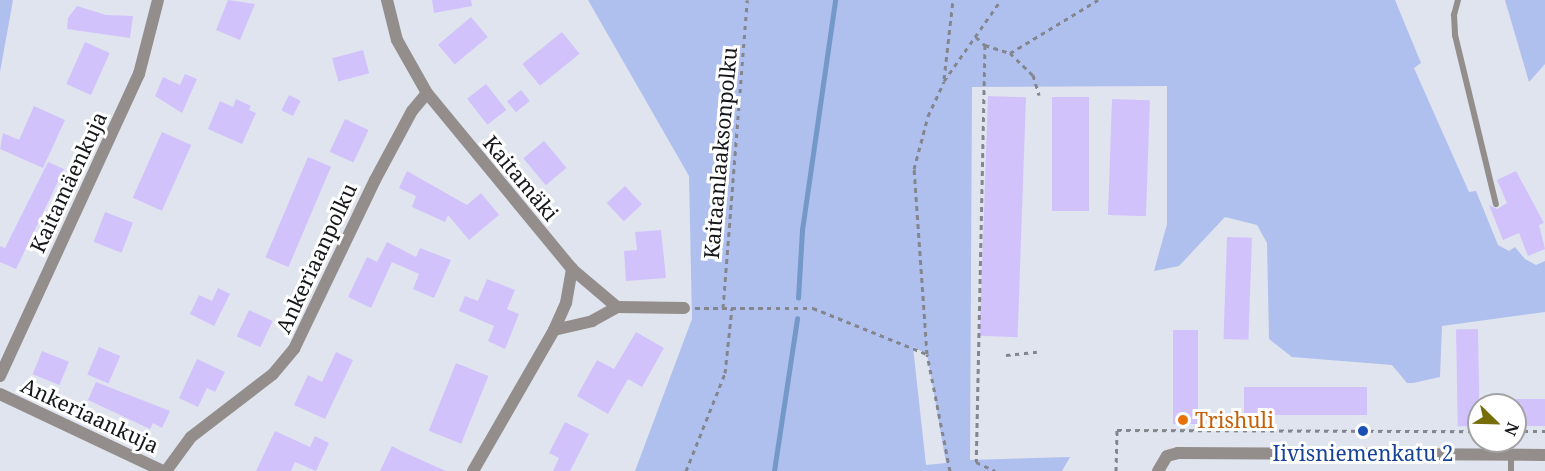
<!DOCTYPE html>
<meta charset="utf-8">
<style>
body{margin:0}
#map{position:relative;width:1545px;height:471px;overflow:hidden;background:#e0e4ee;font-family:"Noto Serif",serif}
div>[style]{position:absolute}
.green>*{inset:0;background:#afc0ee}
.stream>*{height:4.5px;margin:-2.25px;padding:0 2.25px;transform-origin:2.25px;border-radius:2.25px;background:#7498c8}
.building>*{inset:0;background:#d2c2fc;transform-origin:0 0}
.path>*{height:3px;margin-top:-1.5px;transform-origin:0;background:repeating-linear-gradient(90deg,#84868e 0 4.5px,transparent 0 9px)}
.lane>*{height:6px;margin:-3px;padding:0 3px;transform-origin:3px;border-radius:3px;background:#938e8c}
.street>*{height:12px;margin:-6px;padding:0 6px;transform-origin:6px;border-radius:6px;background:#938e8c}
.dots>*{width:16px;height:16px;translate:-50% -50%;box-sizing:border-box;border:3px solid #fff;border-radius:50%}
span{translate:-50% -50%;white-space:nowrap;text-align:center;line-height:1.15;-webkit-text-stroke:6px #fff;paint-order:stroke}
.street-label{font-size:21px;color:#16171b}
.food-label{font-size:21px;color:#c56008}
.left{translate:0 -50%;text-align:left}
.transit-label{font-size:21px;color:#164399}
.north{position:absolute;left:1467px;top:393px;width:60px;height:60px;box-sizing:border-box;background:#fff;border:2px solid #a2a2a4;border-radius:50%;rotate:113deg;font-size:16px;font-weight:700;line-height:24px;text-align:center;color:#16171b}
.north::after{content:'';display:block;margin:auto;width:21px;height:27px;background:#756e0b;clip-path:polygon(50% 0,100% 100%,50% 72%,0 100%)}
</style>
<div id="map">
<div class="green">
<i style="clip-path:polygon(0 0,13px 0,0 72px)"></i>
<i style="clip-path:polygon(evenodd,588px 0,1395px 0,1421px 63px,1414px 68px,1469px 192px,1476px 191px,1498px 245px,1509px 251px,1515px 247px,1525px 259px,1536px 265px,1545px 261px,1545px 312px,1442px 326px,1440px 377px,1413px 383px,1407px 383px,1392px 365px,1292px 357px,1269px 339px,1267px 243px,1257px 225px,1225px 217px,1179px 266px,1154px 271px,1167px 224px,1167px 86px,972px 87px,970px 460px,1070px 457px,1062px 471px,635px 471px,692px 319px,689px 176px,588px 0,913px 347px,927px 354px,946px 463px,926px 465px,913px 347px)"></i>
<i style="clip-path:polygon(1505px 0,1545px 0,1545px 64px,1529px 82px)"></i>
</div>
<div class="stream">
<i style="left:798px;top:298px;width:68px;rotate:-86.6deg"></i>
<i style="left:802px;top:230px;width:232px;rotate:-81.8deg"></i>
<i style="left:774px;top:471px;width:154px;rotate:-81.4deg"></i>
</div>
<div class="building">
<i style="clip-path:polygon(228px 0,255px 4px,240px 40px,216px 30px)"></i>
<i style="clip-path:polygon(432px 0,471px 0,472px 6px,434px 13px)"></i>
<i style="clip-path:polygon(77px 6px,106px 15px,133px 16px,130px 38px,67px 29px,68px 18px)"></i>
<i style="left:471px;top:17px;width:26px;height:43px;rotate:50deg"></i>
<i style="left:562px;top:32px;width:28px;height:51px;rotate:51deg"></i>
<i style="left:85px;top:42px;width:27px;height:46px;rotate:24deg"></i>
<i style="left:363px;top:50px;width:24px;height:32px;rotate:75deg"></i>
<i style="clip-path:polygon(185px 74px,197px 79px,182px 113px,155px 96px,163px 77px,180px 85px)"></i>
<i style="left:486px;top:84px;width:33px;height:24px;rotate:52deg"></i>
<i style="left:521px;top:90px;width:14px;height:18px;rotate:51deg"></i>
<i style="left:289px;top:95px;width:13px;height:17px;rotate:27deg"></i>
<i style="left:988px;top:96px;width:38px;height:240px;rotate:2deg"></i>
<i style="left:1052px;top:97px;width:37px;height:114px"></i>
<i style="clip-path:polygon(236px 99px,251px 106px,249px 110px,256px 113px,242px 144px,208px 129px,220px 101px,233px 107px)"></i>
<i style="left:1112px;top:99px;width:38px;height:116px;rotate:2deg"></i>
<i style="clip-path:polygon(34px 106px,65px 120px,43px 168px,0 149px,3px 133px,19px 140px)"></i>
<i style="left:345px;top:119px;width:26px;height:36px;rotate:25deg"></i>
<i style="left:162px;top:132px;width:32px;height:72px;rotate:24deg"></i>
<i style="left:544px;top:141px;width:35px;height:27px;rotate:50deg"></i>
<i style="left:308px;top:157px;width:25px;height:109px;rotate:23deg"></i>
<i style="clip-path:polygon(48px 162px,64px 169px,16px 269px,0 262px,0 246px,5px 248px)"></i>
<i style="clip-path:polygon(407px 171px,467px 205px,481px 193px,499px 215px,469px 240px,448px 215px,445px 222px,412px 207px,416px 196px,399px 188px)"></i>
<i style="clip-path:polygon(1516px 171px,1544px 223px,1539px 225px,1545px 249px,1528px 256px,1519px 233px,1503px 240px,1489px 205px,1497px 209px,1507px 203px,1497px 180px)"></i>
<i style="left:625px;top:186px;width:25px;height:25px;rotate:47deg"></i>
<i style="left:105px;top:212px;width:30px;height:32px;rotate:21deg"></i>
<i style="clip-path:polygon(661px 230px,666px 278px,626px 281px,624px 251px,637px 250px,635px 232px)"></i>
<i style="left:1227px;top:237px;width:25px;height:102px;rotate:2deg"></i>
<i style="clip-path:polygon(387px 242px,416px 257px,420px 248px,451px 260px,434px 298px,413px 289px,419px 274px,392px 262px,371px 308px,348px 297px,367px 257px,377px 262px)"></i>
<i style="clip-path:polygon(487px 279px,515px 290px,507px 309px,519px 314px,505px 349px,488px 341px,494px 326px,459px 311px,465px 296px,478px 301px)"></i>
<i style="clip-path:polygon(218px 288px,230px 294px,214px 326px,190px 314px,199px 295px,212px 301px)"></i>
<i style="left:249px;top:310px;width:26px;height:29px;rotate:25deg"></i>
<i style="left:1478px;top:329px;width:97px;height:22px;rotate:89deg"></i>
<i style="left:1198px;top:330px;width:94px;height:25px;rotate:90deg"></i>
<i style="clip-path:polygon(636px 332px,664px 348px,642px 387px,628px 379px,608px 414px,577px 396px,597px 360px,614px 369px)"></i>
<i style="left:99px;top:347px;width:23px;height:30px;rotate:23deg"></i>
<i style="left:42px;top:351px;width:29px;height:25px;rotate:22deg"></i>
<i style="clip-path:polygon(336px 352px,353px 360px,325px 419px,294px 405px,308px 375px,322px 382px)"></i>
<i style="clip-path:polygon(197px 359px,225px 372px,215px 392px,207px 388px,198px 407px,179px 398px)"></i>
<i style="left:456px;top:363px;width:35px;height:73px;rotate:22deg"></i>
<i style="clip-path:polygon(96px 382px,170px 411px,162px 428px,153px 423px,150px 429px,88px 400px)"></i>
<i style="left:1244px;top:387px;width:123px;height:28px"></i>
<i style="left:1515px;top:399px;width:30px;height:27px"></i>
<i style="clip-path:polygon(565px 422px,589px 434px,570px 471px,553px 471px,559px 458px,549px 453px)"></i>
<i style="clip-path:polygon(275px 431px,310px 447px,315px 436px,329px 443px,316px 471px,295px 462px,291px 471px,256px 471px)"></i>
<i style="clip-path:polygon(392px 446px,401px 451px,446px 471px,380px 471px)"></i>
</div>
<div class="path">
<i style="left:976px;top:37px;width:12px;rotate:42deg"></i>
<i style="left:985px;top:45px;width:26px;rotate:18deg"></i>
<i style="left:1010px;top:53px;width:103px;rotate:-31.1deg"></i>
<i style="left:985px;top:45px;width:417px;rotate:91.2deg"></i>
<i style="left:976px;top:462px;width:21px;rotate:25deg"></i>
<i style="left:1010px;top:53px;width:32px;rotate:44deg"></i>
<i style="left:1033px;top:75px;width:21px;rotate:73deg"></i>
<i style="left:944px;top:79px;width:80px;rotate:-83.5deg"></i>
<i style="left:695px;top:308px;width:118px"></i>
<i style="left:813px;top:308px;width:123px;rotate:22deg"></i>
<i style="left:723px;top:308px;width:309px;rotate:-85.5deg"></i>
<i style="left:1006px;top:355px;width:31px;rotate:-6deg"></i>
<i style="left:1209px;top:416px;width:8px;rotate:180deg"></i>
<i style="left:1201px;top:416px;width:6px;rotate:90deg"></i>
<i style="left:1201px;top:422px;width:24px"></i>
<i style="left:1225px;top:422px;width:9px;rotate:90deg"></i>
<i style="left:1515px;top:431px;width:30px"></i>
<i style="left:686px;top:471px;width:105px;rotate:-68.3deg"></i>
<i style="left:725px;top:373px;width:65px;rotate:-83.9deg"></i>
<i style="left:950px;top:471px;width:119px;rotate:-101.1deg"></i>
<i style="left:927px;top:354px;width:185px;rotate:-94deg"></i>
<i style="left:914px;top:169px;width:55px;rotate:-75.2deg"></i>
<i style="left:928px;top:116px;width:38px;rotate:-65deg"></i>
<i style="left:944px;top:81px;width:99px;rotate:-54.9deg"></i>
<i style="left:1116px;top:471px;width:41px;rotate:-88.6deg"></i>
<i style="left:1117px;top:430px;width:362px;rotate:0.2deg"></i>
</div>
<div class="lane">
<i style="left:1458px;top:0;width:16px;rotate:105deg"></i>
<i style="left:1454px;top:15px;width:20px;rotate:87deg"></i>
<i style="left:1455px;top:35px;width:174px;rotate:76.4deg"></i>
<i style="left:1511px;top:456px;width:15px;rotate:90deg"></i>
</div>
<div class="street">
<i style="left:387px;top:0;width:41px;rotate:76deg"></i>
<i style="left:397px;top:40px;width:61px;rotate:60.5deg"></i>
<i style="left:427px;top:93px;width:228px;rotate:50.5deg"></i>
<i style="left:572px;top:269px;width:59px;rotate:40.2deg"></i>
<i style="left:617px;top:307px;width:67px;rotate:0.9deg"></i>
<i style="left:554px;top:330px;width:39px;rotate:-13deg"></i>
<i style="left:592px;top:321px;width:29px;rotate:-29deg"></i>
<i style="left:0;top:376px;width:332px;rotate:-65.3deg"></i>
<i style="left:139px;top:74px;width:76px;rotate:-75.6deg"></i>
<i style="left:0;top:394px;width:180px;rotate:25.3deg"></i>
<i style="left:166px;top:471px;width:42px;rotate:-53.7deg"></i>
<i style="left:191px;top:437px;width:103px;rotate:-37.5deg"></i>
<i style="left:273px;top:374px;width:33px;rotate:-50deg"></i>
<i style="left:294px;top:349px;width:187px;rotate:-64.4deg"></i>
<i style="left:375px;top:180px;width:78px;rotate:-61.8deg"></i>
<i style="left:412px;top:111px;width:23px;rotate:-50deg"></i>
<i style="left:473px;top:471px;width:163px;rotate:-60.1deg"></i>
<i style="left:554px;top:330px;width:30px;rotate:-66deg"></i>
<i style="left:566px;top:303px;width:35px;rotate:-80deg"></i>
<i style="left:1158px;top:471px;width:17px;rotate:-59deg"></i>
<i style="left:1167px;top:456px;width:11px;rotate:-15deg"></i>
<i style="left:1178px;top:453px;width:367px;rotate:0.3deg"></i>
</div>
<div class="dots">
<i style="left:1183px;top:420px;background:#e8710a"></i>
<i style="left:1363px;top:431px;background:#1a4fb4"></i>
</div>
<div class="street-label">
<span style="left:720px;top:153px;rotate:-85deg">Kaitaanlaaksonpolku</span>
<span style="left:521px;top:178px;rotate:50deg">Kaitamäki</span>
<span style="left:68px;top:182px;rotate:-65deg">Kaitamäenkuja</span>
<span style="left:316px;top:258px;rotate:-65deg">Ankeriaanpolku</span>
<span style="left:90px;top:415px;rotate:25deg">Ankeriaankuja</span>
</div>
<div class="food-label">
<span class="left" style="left:1195px;top:420px">Trishuli</span>
</div>
<div class="transit-label">
<span style="left:1363px;top:453px">Iivisniemenkatu 2</span>
</div>
<div class="north">N</div>
</div>
